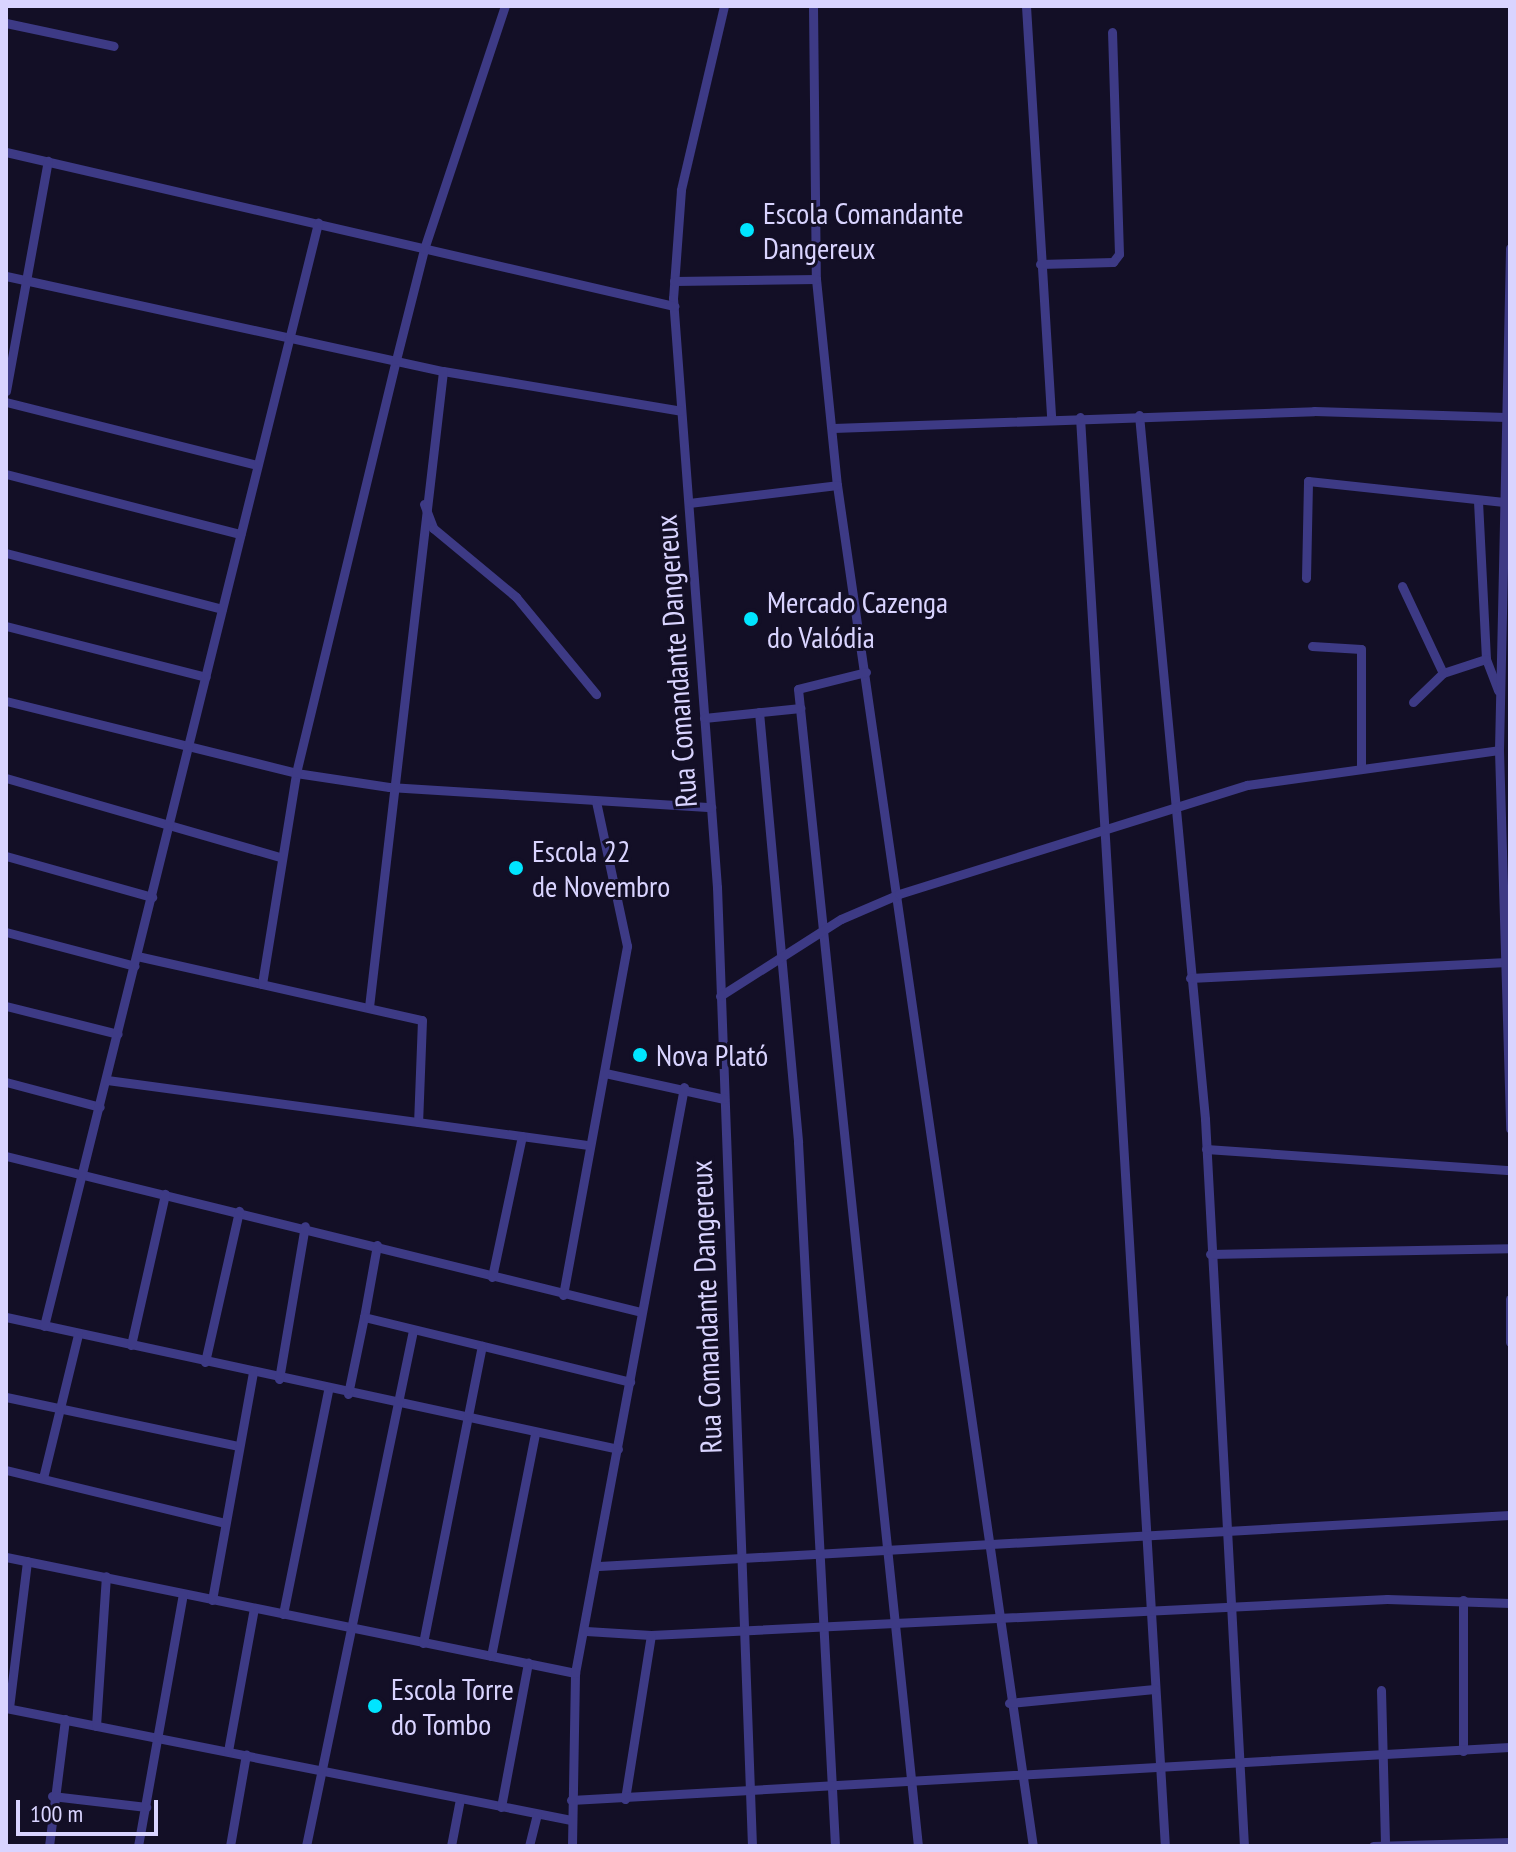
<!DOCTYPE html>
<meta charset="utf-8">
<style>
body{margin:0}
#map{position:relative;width:1516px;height:1852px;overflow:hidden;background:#130f26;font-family:"PT Sans Narrow",sans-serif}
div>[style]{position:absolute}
.street>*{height:9px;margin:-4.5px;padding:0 4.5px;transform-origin:4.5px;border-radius:4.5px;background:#3d3a85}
.dots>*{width:22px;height:22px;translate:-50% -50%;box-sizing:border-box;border:4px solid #130f26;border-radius:50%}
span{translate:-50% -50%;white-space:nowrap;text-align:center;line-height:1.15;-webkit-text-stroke:6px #130f26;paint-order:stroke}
.poi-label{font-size:30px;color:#d9d4ff}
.left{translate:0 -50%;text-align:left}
.street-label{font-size:30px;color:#d9d4ff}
.frame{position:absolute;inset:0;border:8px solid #d9d4ff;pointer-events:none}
.scale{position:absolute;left:16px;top:1800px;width:142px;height:36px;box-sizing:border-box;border:4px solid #d9d4ff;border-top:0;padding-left:10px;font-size:24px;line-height:28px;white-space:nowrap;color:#d9d4ff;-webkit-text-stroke:6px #130f26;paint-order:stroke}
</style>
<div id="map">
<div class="street">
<i style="left:724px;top:6px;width:189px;rotate:103.2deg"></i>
<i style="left:681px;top:190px;width:108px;rotate:94.2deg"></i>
<i style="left:673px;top:298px;width:591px;rotate:85.73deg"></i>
<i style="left:717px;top:887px;width:960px;rotate:87.91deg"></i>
<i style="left:813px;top:6px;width:273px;rotate:89.4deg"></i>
<i style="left:816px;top:279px;width:207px;rotate:84.2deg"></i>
<i style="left:837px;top:485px;width:1375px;rotate:81.81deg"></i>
<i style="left:1026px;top:6px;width:414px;rotate:86.5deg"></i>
<i style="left:6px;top:23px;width:110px;rotate:12deg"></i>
<i style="left:6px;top:152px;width:686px;rotate:12.98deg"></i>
<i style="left:1040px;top:264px;width:73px;rotate:-1.6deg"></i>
<i style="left:1113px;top:262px;width:10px;rotate:-53deg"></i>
<i style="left:1119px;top:254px;width:222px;rotate:-91.8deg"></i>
<i style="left:6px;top:276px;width:447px;rotate:12.3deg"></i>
<i style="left:443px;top:371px;width:241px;rotate:9.5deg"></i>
<i style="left:674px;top:281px;width:142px;rotate:-0.8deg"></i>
<i style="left:6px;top:391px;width:234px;rotate:-79.7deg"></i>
<i style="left:6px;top:402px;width:259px;rotate:14.1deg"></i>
<i style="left:1139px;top:415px;width:707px;rotate:84.64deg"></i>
<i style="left:1205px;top:1119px;width:728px;rotate:86.93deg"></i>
<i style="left:1080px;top:417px;width:1432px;rotate:86.6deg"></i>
<i style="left:833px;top:428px;width:481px;rotate:-2deg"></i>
<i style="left:1314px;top:411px;width:192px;rotate:1.8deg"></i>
<i style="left:6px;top:474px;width:242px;rotate:14.4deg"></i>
<i style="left:1478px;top:501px;width:158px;rotate:87.1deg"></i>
<i style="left:1486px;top:659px;width:34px;rotate:69deg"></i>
<i style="left:689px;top:503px;width:149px;rotate:-6.9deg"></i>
<i style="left:424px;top:504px;width:26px;rotate:69deg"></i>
<i style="left:433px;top:528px;width:108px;rotate:39.7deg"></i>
<i style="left:516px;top:597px;width:126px;rotate:50.5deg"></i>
<i style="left:6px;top:553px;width:223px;rotate:14.5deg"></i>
<i style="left:1306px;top:578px;width:97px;rotate:-88.8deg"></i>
<i style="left:1308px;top:481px;width:197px;rotate:6.1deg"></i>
<i style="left:1402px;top:586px;width:96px;rotate:64.8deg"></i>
<i style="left:1443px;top:673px;width:45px;rotate:-18deg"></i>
<i style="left:6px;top:626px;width:206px;rotate:14.3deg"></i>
<i style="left:1312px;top:646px;width:49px;rotate:3.5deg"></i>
<i style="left:1361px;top:649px;width:116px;rotate:90deg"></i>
<i style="left:866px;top:672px;width:70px;rotate:166deg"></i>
<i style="left:798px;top:689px;width:1163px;rotate:84.08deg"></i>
<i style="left:6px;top:701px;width:299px;rotate:13.9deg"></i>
<i style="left:296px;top:773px;width:94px;rotate:8.6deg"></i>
<i style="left:389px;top:787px;width:323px;rotate:3.6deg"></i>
<i style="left:1413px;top:702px;width:42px;rotate:-44deg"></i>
<i style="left:759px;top:712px;width:432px;rotate:84.8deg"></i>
<i style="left:798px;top:1142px;width:705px;rotate:86.99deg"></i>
<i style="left:704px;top:718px;width:97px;rotate:-5.9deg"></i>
<i style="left:1499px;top:750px;width:502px;rotate:-88.74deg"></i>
<i style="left:6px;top:778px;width:284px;rotate:16.1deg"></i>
<i style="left:6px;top:856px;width:152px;rotate:15.7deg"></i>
<i style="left:6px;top:932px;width:133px;rotate:14.8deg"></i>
<i style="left:137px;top:956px;width:292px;rotate:12.7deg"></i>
<i style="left:422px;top:1020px;width:102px;rotate:92.2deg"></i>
<i style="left:1190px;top:978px;width:312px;rotate:-2.9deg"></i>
<i style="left:262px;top:984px;width:214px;rotate:-80.8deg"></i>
<i style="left:296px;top:773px;width:425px;rotate:-76.4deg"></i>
<i style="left:396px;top:360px;width:114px;rotate:-75.8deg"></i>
<i style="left:424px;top:249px;width:256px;rotate:-71.6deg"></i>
<i style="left:720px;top:996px;width:143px;rotate:-32.5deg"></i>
<i style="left:841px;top:919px;width:63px;rotate:-23.3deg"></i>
<i style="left:899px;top:894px;width:365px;rotate:-17.4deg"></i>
<i style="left:1247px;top:785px;width:254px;rotate:-7.9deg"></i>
<i style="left:1499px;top:750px;width:379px;rotate:88.3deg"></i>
<i style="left:6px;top:1006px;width:115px;rotate:14deg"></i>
<i style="left:369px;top:1007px;width:640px;rotate:-83.36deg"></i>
<i style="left:605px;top:1073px;width:122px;rotate:12.3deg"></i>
<i style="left:107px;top:1080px;width:486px;rotate:7.7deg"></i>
<i style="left:6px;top:1082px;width:97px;rotate:14.9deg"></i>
<i style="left:1206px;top:1149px;width:305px;rotate:4deg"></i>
<i style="left:6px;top:1156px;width:654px;rotate:13.8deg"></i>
<i style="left:377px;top:1245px;width:73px;rotate:100.2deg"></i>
<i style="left:364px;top:1317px;width:274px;rotate:13.7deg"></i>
<i style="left:1210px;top:1254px;width:300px;rotate:-1.1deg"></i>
<i style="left:492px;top:1277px;width:144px;rotate:-78deg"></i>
<i style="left:563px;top:1295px;width:355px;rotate:-79.6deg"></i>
<i style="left:627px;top:946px;width:148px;rotate:-102.1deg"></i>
<i style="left:1510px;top:1299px;width:43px;rotate:90deg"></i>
<i style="left:6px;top:1317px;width:626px;rotate:12.17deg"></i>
<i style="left:44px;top:1326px;width:1137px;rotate:-76.05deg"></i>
<i style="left:131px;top:1345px;width:155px;rotate:-77.3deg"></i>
<i style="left:205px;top:1362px;width:155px;rotate:-77.3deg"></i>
<i style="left:279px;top:1379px;width:155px;rotate:-80.4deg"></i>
<i style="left:348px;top:1394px;width:79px;rotate:-78.3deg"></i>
<i style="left:6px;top:1397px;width:238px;rotate:11.9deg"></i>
<i style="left:6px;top:1470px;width:225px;rotate:13.6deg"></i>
<i style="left:43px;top:1478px;width:148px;rotate:-76.3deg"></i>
<i style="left:6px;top:1557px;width:581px;rotate:11.52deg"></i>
<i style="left:599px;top:1566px;width:912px;rotate:-3.2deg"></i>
<i style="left:212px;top:1600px;width:231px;rotate:-79.8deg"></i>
<i style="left:1463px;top:1600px;width:151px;rotate:90deg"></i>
<i style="left:283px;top:1614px;width:228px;rotate:-78.6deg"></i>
<i style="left:586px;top:1631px;width:65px;rotate:3.5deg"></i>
<i style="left:651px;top:1635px;width:737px;rotate:-2.8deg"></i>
<i style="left:1387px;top:1599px;width:123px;rotate:1.9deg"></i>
<i style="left:423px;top:1643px;width:303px;rotate:-78.8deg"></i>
<i style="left:491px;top:1656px;width:227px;rotate:-78.8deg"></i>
<i style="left:1381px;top:1690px;width:155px;rotate:88.5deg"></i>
<i style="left:1009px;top:1703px;width:146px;rotate:-5.5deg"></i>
<i style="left:6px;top:1708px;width:576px;rotate:11.21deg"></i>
<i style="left:9px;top:1708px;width:148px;rotate:-83deg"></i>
<i style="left:96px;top:1726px;width:150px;rotate:-86.2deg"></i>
<i style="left:228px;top:1751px;width:145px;rotate:-79.7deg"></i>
<i style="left:52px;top:1796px;width:95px;rotate:6.7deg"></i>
<i style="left:625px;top:1799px;width:166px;rotate:-81deg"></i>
<i style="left:571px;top:1800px;width:940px;rotate:-3.23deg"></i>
<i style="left:501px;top:1807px;width:147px;rotate:-79.4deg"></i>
<i style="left:49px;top:1846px;width:128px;rotate:-82.8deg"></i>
<i style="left:138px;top:1846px;width:256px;rotate:-79.9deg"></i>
<i style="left:230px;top:1846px;width:93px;rotate:-80.1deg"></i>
<i style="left:306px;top:1846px;width:527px;rotate:-78.28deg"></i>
<i style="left:451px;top:1846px;width:48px;rotate:-79.2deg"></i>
<i style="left:529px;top:1846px;width:33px;rotate:-76deg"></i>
<i style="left:572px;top:1846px;width:173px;rotate:-89deg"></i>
<i style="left:575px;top:1673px;width:596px;rotate:-79.46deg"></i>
<i style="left:1373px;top:1846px;width:137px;rotate:-1.7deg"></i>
</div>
<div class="dots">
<i style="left:747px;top:230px;background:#00e5ff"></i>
<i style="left:751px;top:619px;background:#00e5ff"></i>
<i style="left:516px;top:868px;background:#00e5ff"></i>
<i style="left:640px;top:1055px;background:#00e5ff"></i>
<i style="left:375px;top:1706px;background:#00e5ff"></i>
</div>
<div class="poi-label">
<span class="left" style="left:763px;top:230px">Escola Comandante<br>Dangereux</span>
<span class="left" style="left:767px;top:619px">Mercado Cazenga<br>do Valódia</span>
<span class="left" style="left:532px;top:868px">Escola 22<br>de Novembro</span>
<span class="left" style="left:656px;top:1055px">Nova Plató</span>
<span class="left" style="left:391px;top:1706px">Escola Torre<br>do Tombo</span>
</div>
<div class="street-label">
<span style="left:676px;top:661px;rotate:-94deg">Rua Comandante Dangereux</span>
<span style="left:706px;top:1307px;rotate:-92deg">Rua Comandante Dangereux</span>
</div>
<div class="frame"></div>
<div class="scale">100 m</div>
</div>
